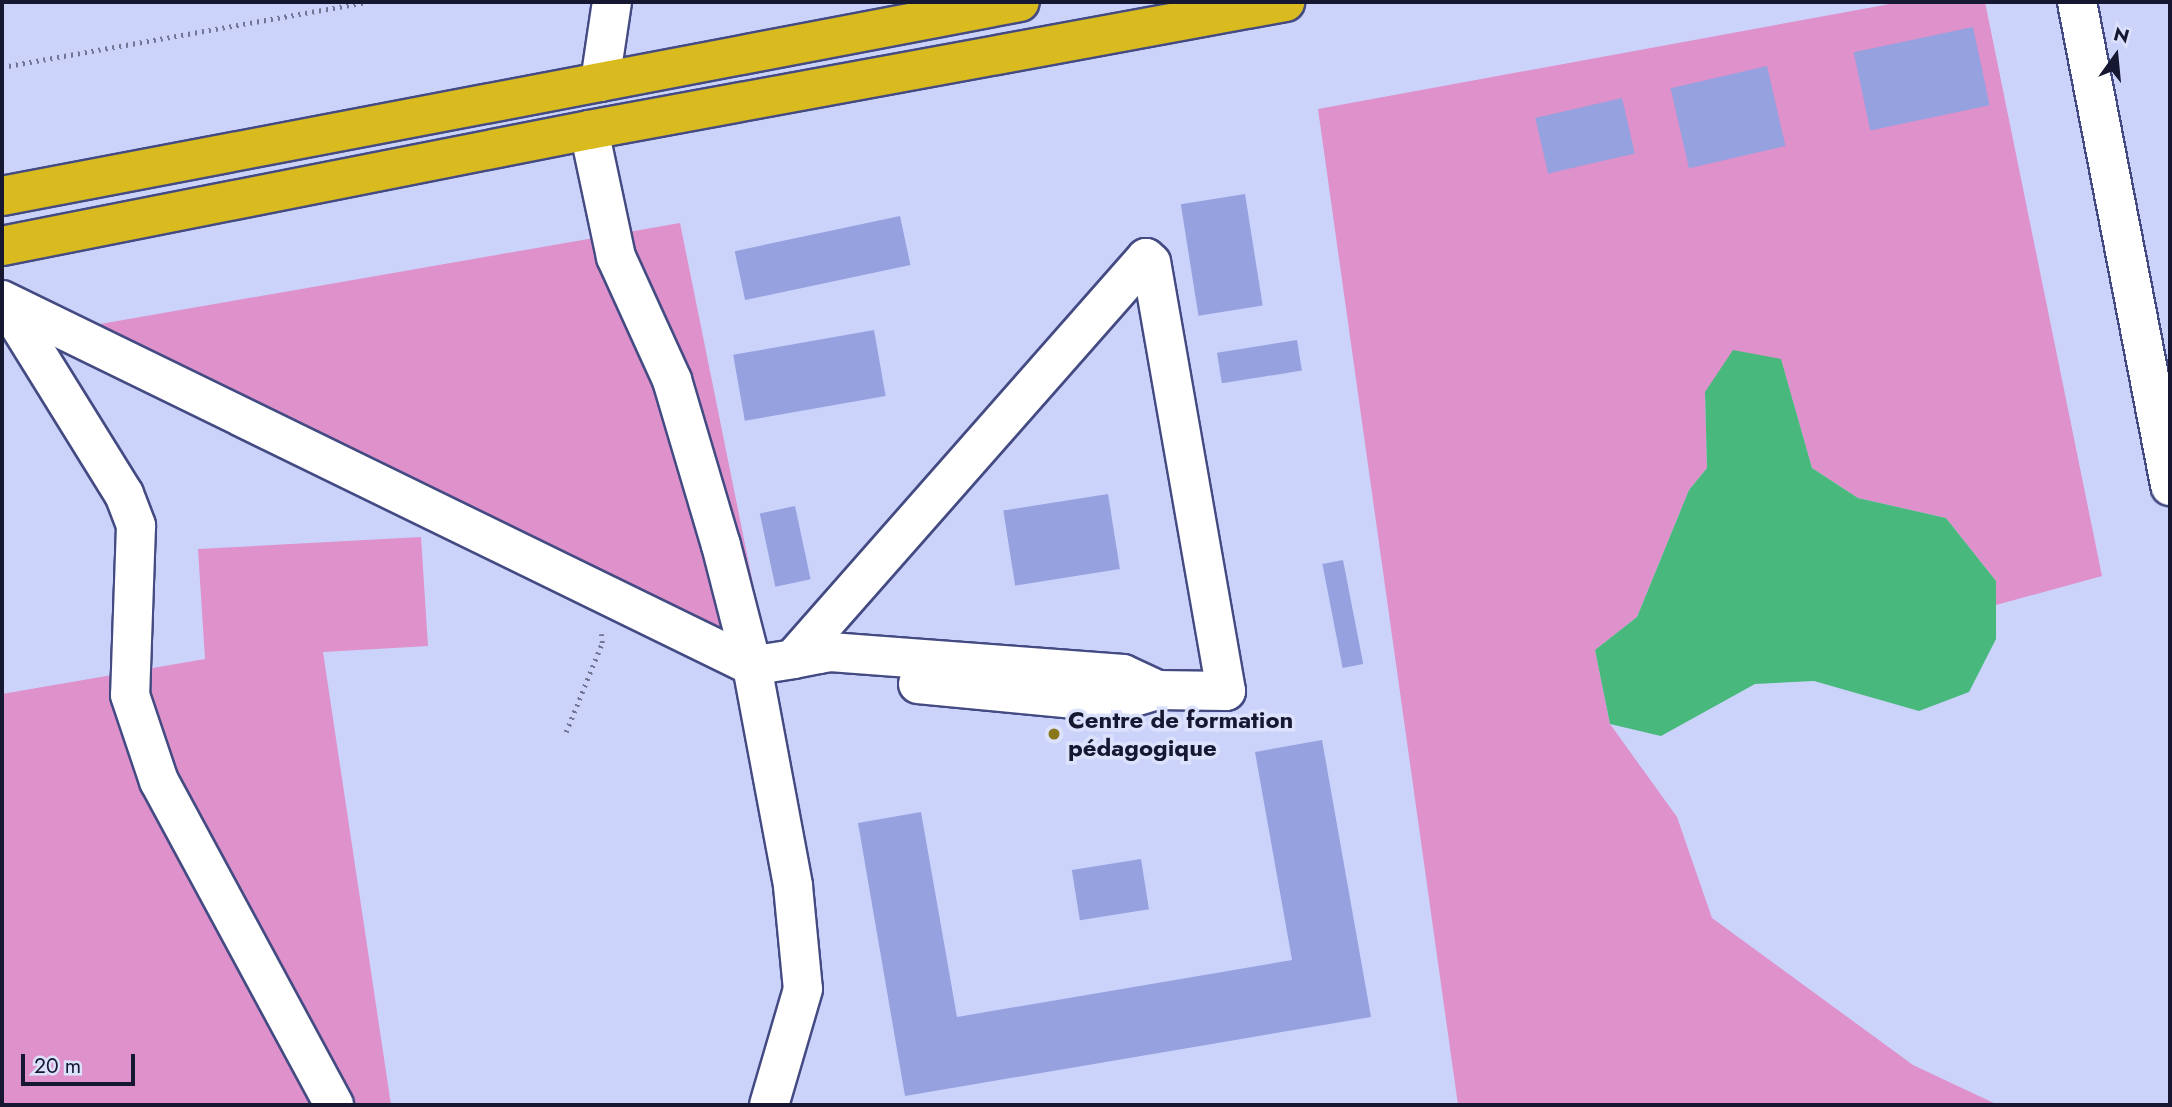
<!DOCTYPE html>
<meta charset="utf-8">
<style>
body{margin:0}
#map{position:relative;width:2172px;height:1107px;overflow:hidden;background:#cbd3fb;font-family:Jost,sans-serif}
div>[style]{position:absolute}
.green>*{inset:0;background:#de91ca}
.water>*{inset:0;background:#48b87c}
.building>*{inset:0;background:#96a1e0;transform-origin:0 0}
.path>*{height:4.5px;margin-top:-2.25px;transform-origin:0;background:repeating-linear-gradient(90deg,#717696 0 2px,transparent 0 7px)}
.roads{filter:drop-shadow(2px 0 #444b83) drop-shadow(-2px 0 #444b83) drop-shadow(0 2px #444b83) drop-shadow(0 -2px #444b83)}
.minor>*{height:38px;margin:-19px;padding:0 19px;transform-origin:19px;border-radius:19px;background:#fff}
.highway>*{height:38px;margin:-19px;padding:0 19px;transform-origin:19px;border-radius:19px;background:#d9ba1f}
.dots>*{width:19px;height:19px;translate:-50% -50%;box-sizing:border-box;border:4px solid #dce1fc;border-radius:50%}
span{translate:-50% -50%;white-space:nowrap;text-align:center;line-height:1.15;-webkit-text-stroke:7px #dce1fc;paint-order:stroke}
.poi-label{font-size:24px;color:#151830;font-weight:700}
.left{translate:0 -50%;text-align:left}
.frame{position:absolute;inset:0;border:4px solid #151830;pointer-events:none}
.north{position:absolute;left:2081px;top:21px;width:70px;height:70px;-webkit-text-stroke:5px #dce1fc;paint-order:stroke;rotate:15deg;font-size:19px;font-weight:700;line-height:28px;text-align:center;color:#151830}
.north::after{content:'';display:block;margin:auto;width:24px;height:32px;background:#151830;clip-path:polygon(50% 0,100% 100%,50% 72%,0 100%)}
.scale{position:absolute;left:21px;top:1054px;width:114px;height:32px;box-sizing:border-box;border:4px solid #151830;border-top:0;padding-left:9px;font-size:21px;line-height:24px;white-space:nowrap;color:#151830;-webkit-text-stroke:5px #dce1fc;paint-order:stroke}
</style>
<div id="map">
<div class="green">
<i style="clip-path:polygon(1901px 2px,1985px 2px,2102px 576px,1996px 605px,1996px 581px,1946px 518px,1858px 498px,1812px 468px,1781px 360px,1705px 392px,1707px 468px,1689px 490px,1637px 617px,1595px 650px,1610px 724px,1677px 817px,1712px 918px,1913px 1065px,1998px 1105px,1458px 1105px,1318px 109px)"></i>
<i style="clip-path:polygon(680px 223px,769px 663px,60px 331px)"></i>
<i style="clip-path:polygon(421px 537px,428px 646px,323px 652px,391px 1105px,2px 1105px,2px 694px,205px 659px,198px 549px)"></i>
</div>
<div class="water">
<i style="clip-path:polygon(1733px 350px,1781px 359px,1812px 468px,1858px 498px,1946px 518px,1996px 581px,1996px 639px,1969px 692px,1919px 711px,1814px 681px,1755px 684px,1661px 736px,1610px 724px,1595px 650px,1637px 617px,1689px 490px,1707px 468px,1705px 392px)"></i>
</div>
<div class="building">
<i style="left:1973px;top:27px;width:80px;height:122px;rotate:78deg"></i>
<i style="left:1767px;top:66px;width:82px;height:99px;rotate:77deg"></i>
<i style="left:1622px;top:98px;width:57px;height:89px;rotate:77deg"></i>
<i style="left:1245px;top:194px;width:113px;height:65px;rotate:81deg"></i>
<i style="left:900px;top:216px;width:50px;height:169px;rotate:78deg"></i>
<i style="left:874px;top:330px;width:67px;height:143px;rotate:80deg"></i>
<i style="left:1297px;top:340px;width:31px;height:81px;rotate:81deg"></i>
<i style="left:1108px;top:494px;width:76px;height:106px;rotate:81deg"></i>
<i style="left:795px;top:506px;width:75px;height:36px;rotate:78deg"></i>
<i style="left:1343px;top:560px;width:106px;height:21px;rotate:79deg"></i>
<i style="clip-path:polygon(1322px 740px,1371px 1017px,905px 1096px,858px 823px,921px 812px,957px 1017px,1292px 960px,1255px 752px)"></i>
<i style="left:1141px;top:859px;width:51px;height:70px;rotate:81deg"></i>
</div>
<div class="path">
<i style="left:2px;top:67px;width:370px;rotate:-10.1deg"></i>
<i style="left:566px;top:732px;width:96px;rotate:-68deg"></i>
<i style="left:602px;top:643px;width:9px;rotate:-96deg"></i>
</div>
<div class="roads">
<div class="minor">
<i style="left:2077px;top:2px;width:493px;rotate:79.1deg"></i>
<i style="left:600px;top:82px;width:81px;rotate:-81.5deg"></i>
<i style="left:589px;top:130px;width:130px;rotate:78deg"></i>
<i style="left:616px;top:257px;width:135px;rotate:65.5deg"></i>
<i style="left:672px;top:380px;width:172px;rotate:73.5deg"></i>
<i style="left:721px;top:545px;width:125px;rotate:75.6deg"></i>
<i style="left:752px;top:666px;width:224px;rotate:79.4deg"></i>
<i style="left:793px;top:886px;width:103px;rotate:84.5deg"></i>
<i style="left:803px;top:989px;width:121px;rotate:106.3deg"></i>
<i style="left:2px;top:300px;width:835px;rotate:26.01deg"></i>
<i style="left:752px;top:666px;width:17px;rotate:-10deg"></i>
<i style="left:769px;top:663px;width:24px;rotate:-9deg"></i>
<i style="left:793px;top:659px;width:26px;rotate:-11deg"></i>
<i style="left:819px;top:654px;width:11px;rotate:-10deg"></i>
<i style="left:830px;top:652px;width:294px;rotate:4.3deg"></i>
<i style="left:1123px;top:674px;width:38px;rotate:25deg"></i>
<i style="left:1157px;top:690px;width:69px;rotate:0.8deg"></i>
<i style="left:1226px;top:691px;width:435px;rotate:-99.9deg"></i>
<i style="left:1151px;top:263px;width:7px;rotate:-135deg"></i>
<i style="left:1146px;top:258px;width:534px;rotate:131.36deg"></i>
<i style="left:6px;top:304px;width:224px;rotate:58.2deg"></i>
<i style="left:124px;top:494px;width:34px;rotate:69deg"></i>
<i style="left:136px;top:526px;width:169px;rotate:92deg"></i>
<i style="left:130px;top:695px;width:91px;rotate:71.4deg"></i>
<i style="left:159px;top:781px;width:368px;rotate:61.6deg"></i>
<i style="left:918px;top:684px;width:197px;rotate:5.5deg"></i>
<i style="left:1114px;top:703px;width:45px;rotate:-16.8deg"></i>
</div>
<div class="highway">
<i style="left:2px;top:196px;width:1036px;rotate:-10.79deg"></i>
<i style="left:2px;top:246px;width:598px;rotate:-11.18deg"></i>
<i style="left:589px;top:130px;width:708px;rotate:-10.42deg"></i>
</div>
</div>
<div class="dots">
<i style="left:1054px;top:734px;background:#8a771b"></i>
</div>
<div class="poi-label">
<span class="left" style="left:1068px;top:734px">Centre de formation<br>pédagogique</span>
</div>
<div class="frame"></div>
<div class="north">N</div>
<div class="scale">20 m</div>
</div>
